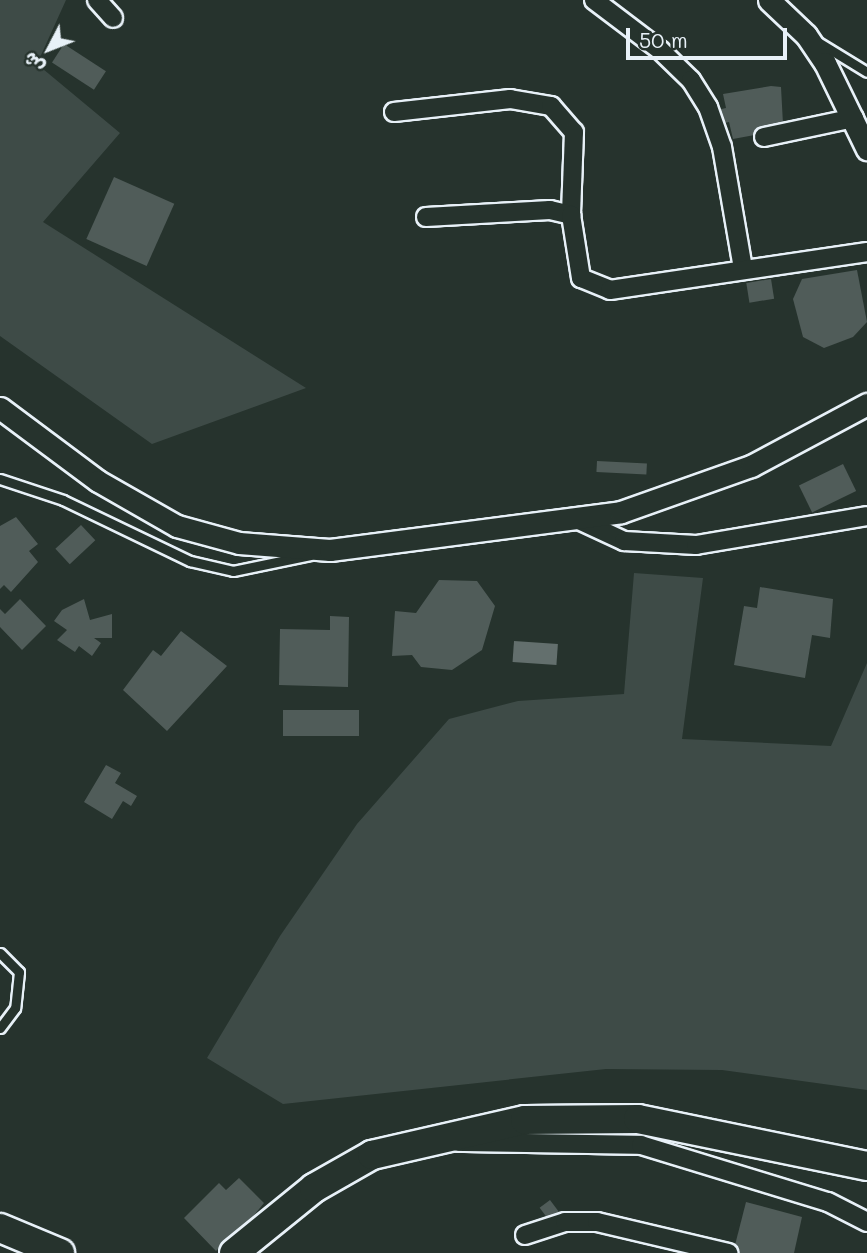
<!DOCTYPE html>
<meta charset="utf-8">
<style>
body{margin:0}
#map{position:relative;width:867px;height:1253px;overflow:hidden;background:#26332d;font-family:Mali,"Playpen Sans Arabic",sans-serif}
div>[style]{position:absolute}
.green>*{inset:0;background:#3e4b47}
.water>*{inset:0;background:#636f6d;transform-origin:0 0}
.building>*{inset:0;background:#505c59;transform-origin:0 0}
.roads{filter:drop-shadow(2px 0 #e8f1f8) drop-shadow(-2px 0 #e8f1f8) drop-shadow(0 2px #e8f1f8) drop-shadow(0 -2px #e8f1f8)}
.service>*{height:9px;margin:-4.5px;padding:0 4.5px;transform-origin:4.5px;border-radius:4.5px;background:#26332d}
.minor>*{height:18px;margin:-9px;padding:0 9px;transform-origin:9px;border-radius:9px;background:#26332d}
.tertiary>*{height:21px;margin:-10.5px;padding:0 10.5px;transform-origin:10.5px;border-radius:10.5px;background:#26332d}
.primary>*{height:28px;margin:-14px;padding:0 14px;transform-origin:14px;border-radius:14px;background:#26332d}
span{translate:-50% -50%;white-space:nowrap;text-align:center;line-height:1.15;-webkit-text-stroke:5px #26332d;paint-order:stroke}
.north{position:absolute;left:14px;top:14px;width:70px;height:70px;-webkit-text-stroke:5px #26332d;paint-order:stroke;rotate:228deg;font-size:19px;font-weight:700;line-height:28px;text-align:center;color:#e8f1f8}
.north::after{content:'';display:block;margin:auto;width:24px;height:32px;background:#e8f1f8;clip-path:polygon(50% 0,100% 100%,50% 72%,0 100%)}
.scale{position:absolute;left:626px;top:28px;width:161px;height:32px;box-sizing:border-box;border:4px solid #e8f1f8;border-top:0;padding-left:9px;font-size:21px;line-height:24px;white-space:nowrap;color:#e8f1f8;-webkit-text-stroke:5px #26332d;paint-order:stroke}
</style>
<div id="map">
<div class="green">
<i style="clip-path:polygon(0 0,66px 0,37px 64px,120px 133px,43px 222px,306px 388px,152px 444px,0 336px)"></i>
<i style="clip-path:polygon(634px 573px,703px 578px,682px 739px,831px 746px,867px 663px,867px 1090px,722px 1070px,606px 1069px,283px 1104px,207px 1058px,280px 936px,357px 824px,449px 719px,518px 701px,624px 694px)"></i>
</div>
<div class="water">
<i style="left:514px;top:641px;width:44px;height:21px;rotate:4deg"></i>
</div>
<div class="building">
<i style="left:64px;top:44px;width:50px;height:22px;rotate:33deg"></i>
<i style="clip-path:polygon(771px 86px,781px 87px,783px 124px,776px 131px,733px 139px,729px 122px,720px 124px,717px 110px,726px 108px,723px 94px)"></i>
<i style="left:114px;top:177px;width:66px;height:68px;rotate:24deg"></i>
<i style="clip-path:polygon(857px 270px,867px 322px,853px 337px,824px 348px,803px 337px,793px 299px,802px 279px)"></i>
<i style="left:771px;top:279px;width:20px;height:25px;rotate:81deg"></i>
<i style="left:597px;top:461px;width:50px;height:11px;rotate:3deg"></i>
<i style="left:843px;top:464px;width:30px;height:49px;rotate:64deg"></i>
<i style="clip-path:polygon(16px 517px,38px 544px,29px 551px,38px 562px,11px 592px,4px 585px,0 589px,0 526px)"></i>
<i style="left:81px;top:525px;width:21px;height:35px;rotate:47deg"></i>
<i style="clip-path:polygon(439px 580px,477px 581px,495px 606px,482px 650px,452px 670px,421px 667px,412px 655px,392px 656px,395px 611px,416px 613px)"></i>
<i style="clip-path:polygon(760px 587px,833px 599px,830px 638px,812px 635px,805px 678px,734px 665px,744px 606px,757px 608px)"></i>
<i style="clip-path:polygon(20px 599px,46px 626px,22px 650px,0 627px,0 609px,5px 614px)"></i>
<i style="clip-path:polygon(84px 599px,90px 620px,112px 614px,112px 638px,94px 638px,101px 643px,92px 656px,79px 646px,75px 652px,57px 640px,67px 630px,54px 621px,62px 610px)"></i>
<i style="clip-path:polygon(330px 616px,349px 617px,348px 687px,279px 685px,280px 629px,330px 630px)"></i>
<i style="clip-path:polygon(181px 631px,227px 666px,167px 731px,123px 690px,153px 650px,161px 656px)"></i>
<i style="left:359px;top:710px;width:26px;height:76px;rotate:90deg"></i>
<i style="clip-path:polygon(106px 765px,121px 773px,115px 783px,137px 796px,131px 806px,123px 801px,112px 819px,84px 802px)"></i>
<i style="clip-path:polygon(239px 1178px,264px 1203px,228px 1247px,224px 1243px,216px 1251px,184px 1218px,219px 1183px,226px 1190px)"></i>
<i style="left:550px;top:1200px;width:15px;height:13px;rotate:53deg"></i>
<i style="clip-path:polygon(746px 1202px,802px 1217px,794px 1253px,733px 1253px)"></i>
</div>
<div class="roads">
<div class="service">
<i style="left:818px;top:42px;width:57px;rotate:31.5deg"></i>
<i style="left:0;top:479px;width:66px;rotate:18.4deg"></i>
<i style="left:63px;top:500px;width:141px;rotate:25.7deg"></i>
<i style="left:190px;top:561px;width:44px;rotate:13.1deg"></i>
<i style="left:233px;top:571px;width:79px;rotate:-11.7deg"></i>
<i style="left:0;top:953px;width:27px;rotate:45deg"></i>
<i style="left:19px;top:972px;width:36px;rotate:96deg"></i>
<i style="left:15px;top:1008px;width:25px;rotate:127deg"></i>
</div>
<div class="minor">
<i style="left:97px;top:0;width:24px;rotate:48deg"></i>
<i style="left:594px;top:0;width:83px;rotate:37.1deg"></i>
<i style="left:660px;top:50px;width:43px;rotate:44.1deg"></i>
<i style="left:691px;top:80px;width:32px;rotate:58deg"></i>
<i style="left:708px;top:107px;width:42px;rotate:70.7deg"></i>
<i style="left:722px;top:147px;width:123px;rotate:80.2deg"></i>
<i style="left:394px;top:112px;width:117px;rotate:-6.4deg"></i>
<i style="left:510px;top:99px;width:42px;rotate:9.7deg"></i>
<i style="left:551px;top:106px;width:35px;rotate:49deg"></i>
<i style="left:574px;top:132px;width:83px;rotate:92.1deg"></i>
<i style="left:764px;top:137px;width:92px;rotate:-11.9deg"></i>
<i style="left:426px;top:217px;width:124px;rotate:-3.2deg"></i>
<i style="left:550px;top:210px;width:22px;rotate:13deg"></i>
<i style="left:571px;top:215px;width:64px;rotate:81deg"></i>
<i style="left:581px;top:278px;width:31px;rotate:22deg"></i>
<i style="left:610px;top:290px;width:260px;rotate:-8.4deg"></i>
<i style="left:579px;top:520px;width:50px;rotate:25deg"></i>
<i style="left:624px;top:541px;width:72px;rotate:3.2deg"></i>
<i style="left:696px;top:545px;width:173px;rotate:-9.6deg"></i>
<i style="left:458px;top:1142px;width:183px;rotate:0.9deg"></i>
<i style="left:641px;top:1145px;width:195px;rotate:17deg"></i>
<i style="left:828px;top:1202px;width:44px;rotate:27.1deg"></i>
<i style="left:525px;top:1235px;width:42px;rotate:-18deg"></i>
<i style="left:565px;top:1222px;width:32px"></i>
<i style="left:597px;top:1222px;width:135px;rotate:13.3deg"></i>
</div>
<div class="tertiary">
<i style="left:769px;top:0;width:51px;rotate:43.4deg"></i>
<i style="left:806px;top:35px;width:34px;rotate:56deg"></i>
<i style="left:825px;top:63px;width:96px;rotate:64deg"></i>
<i style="left:0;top:408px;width:122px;rotate:36.7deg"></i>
<i style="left:98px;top:481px;width:91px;rotate:29.7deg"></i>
<i style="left:177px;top:526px;width:64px;rotate:15.3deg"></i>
<i style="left:239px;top:543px;width:91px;rotate:4.4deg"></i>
<i style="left:330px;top:550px;width:293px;rotate:-7.4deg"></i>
<i style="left:621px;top:512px;width:138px;rotate:-19.5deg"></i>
<i style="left:751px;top:466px;width:132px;rotate:-28.1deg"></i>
</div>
<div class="primary">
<i style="left:0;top:1228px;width:65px;rotate:22.6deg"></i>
<i style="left:234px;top:1253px;width:103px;rotate:-39.1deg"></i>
<i style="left:314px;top:1188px;width:67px;rotate:-29.6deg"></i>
<i style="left:372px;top:1155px;width:157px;rotate:-12.9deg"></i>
<i style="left:525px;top:1120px;width:113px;rotate:-0.5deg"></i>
<i style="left:638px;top:1119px;width:234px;rotate:11.6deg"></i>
</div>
</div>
<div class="north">ش</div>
<div class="scale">50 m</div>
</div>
